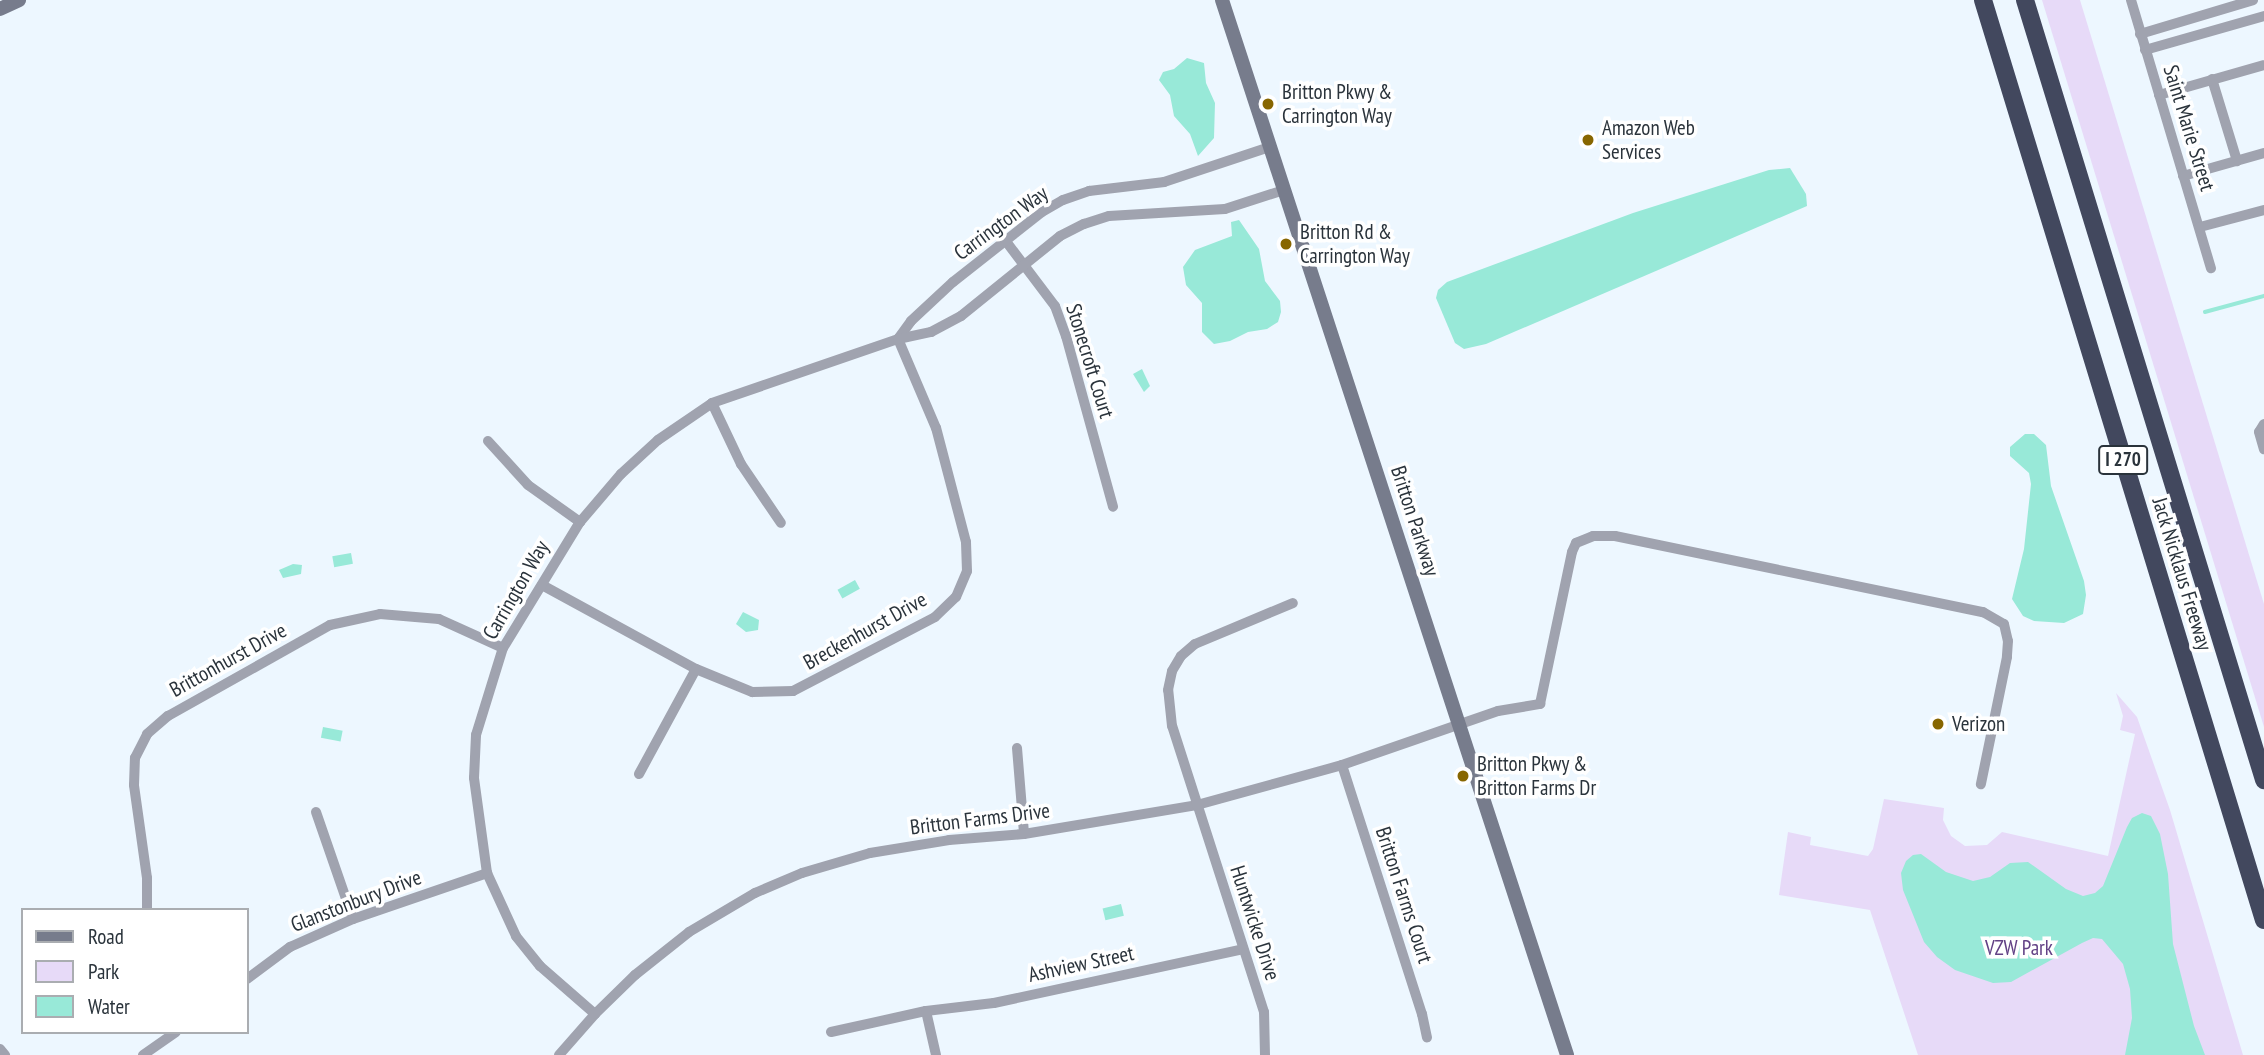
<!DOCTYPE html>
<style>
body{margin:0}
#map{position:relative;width:2264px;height:1055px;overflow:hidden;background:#edf7ff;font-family:"PT Sans Narrow",sans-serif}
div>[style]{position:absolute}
.green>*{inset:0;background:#e7daf8}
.water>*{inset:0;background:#98e9d8;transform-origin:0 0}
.stream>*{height:3.5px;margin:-1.75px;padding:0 1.75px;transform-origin:1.75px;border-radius:1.75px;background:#98e9d8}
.minor>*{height:10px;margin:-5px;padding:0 5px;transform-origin:5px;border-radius:5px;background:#a0a3af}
.secondary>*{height:14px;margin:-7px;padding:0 7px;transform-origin:7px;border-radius:7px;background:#777c8c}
.motorway>*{height:18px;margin:-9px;padding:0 9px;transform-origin:9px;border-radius:9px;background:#42485e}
.dots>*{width:19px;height:19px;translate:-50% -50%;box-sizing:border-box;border:4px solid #fff;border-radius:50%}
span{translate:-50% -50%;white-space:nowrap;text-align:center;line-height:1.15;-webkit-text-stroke:7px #fff;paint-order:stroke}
.shield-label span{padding:2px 5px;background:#fff;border:2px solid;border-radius:5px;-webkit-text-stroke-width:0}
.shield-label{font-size:19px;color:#2a333b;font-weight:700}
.poi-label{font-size:21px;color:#2a333b}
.left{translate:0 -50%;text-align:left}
.street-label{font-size:21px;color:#2a333b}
.park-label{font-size:21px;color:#634286}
.legend{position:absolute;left:21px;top:908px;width:228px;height:126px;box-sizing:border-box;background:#fff;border:2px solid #aaadb1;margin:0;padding:9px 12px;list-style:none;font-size:21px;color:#2a333b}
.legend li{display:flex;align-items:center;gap:14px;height:35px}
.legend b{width:35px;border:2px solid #aaadb1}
</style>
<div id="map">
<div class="green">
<i style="clip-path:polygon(2042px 0,2080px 0,2264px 604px,2264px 727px)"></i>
<i style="clip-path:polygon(2116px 693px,2137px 717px,2170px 810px,2243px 1055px,1918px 1055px,1870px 910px,1779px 895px,1788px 832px,1811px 837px,1810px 845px,1868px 856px,1873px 849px,1884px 799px,1944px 808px,1943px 820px,1951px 836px,1965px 846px,1987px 845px,2002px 832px,2108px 856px,2135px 734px,2120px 730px,2123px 716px)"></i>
</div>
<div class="water">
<i style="clip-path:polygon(1187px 58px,1204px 63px,1206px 83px,1215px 103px,1214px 138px,1198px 156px,1190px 134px,1174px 116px,1170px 95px,1159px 80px,1163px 72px,1174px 69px)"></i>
<i style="clip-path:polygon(1790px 168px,1806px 194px,1807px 206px,1486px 344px,1464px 349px,1455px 343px,1436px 298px,1438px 290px,1447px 282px,1633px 213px,1769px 170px)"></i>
<i style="clip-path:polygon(1239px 220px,1259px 249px,1265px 281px,1280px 301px,1281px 312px,1278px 322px,1267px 329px,1248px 332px,1230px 341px,1214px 344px,1202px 332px,1202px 303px,1186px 285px,1183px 267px,1195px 250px,1232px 236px,1231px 222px)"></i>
<i style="clip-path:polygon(1142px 369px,1150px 386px,1144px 392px,1133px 374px)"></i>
<i style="clip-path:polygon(2025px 434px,2034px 434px,2046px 445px,2051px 486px,2084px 581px,2086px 595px,2083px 614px,2064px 623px,2034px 621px,2023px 616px,2012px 599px,2024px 549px,2031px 484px,2029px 473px,2010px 456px,2010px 447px)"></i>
<i style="left:351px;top:553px;width:11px;height:19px;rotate:80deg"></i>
<i style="clip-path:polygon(293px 564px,302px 565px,301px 574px,283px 578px,279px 570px)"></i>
<i style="left:855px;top:580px;width:10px;height:20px;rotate:61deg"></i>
<i style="clip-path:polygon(743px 612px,759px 620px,758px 630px,746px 632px,736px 624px)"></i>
<i style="left:323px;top:727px;width:20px;height:11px;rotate:11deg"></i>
<i style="clip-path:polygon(2142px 813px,2151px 816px,2160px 834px,2168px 874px,2173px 944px,2194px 1026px,2205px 1055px,2125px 1055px,2132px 1018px,2130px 989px,2123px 964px,2102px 939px,2093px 938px,2082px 943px,2011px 982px,1993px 983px,1955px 970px,1937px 957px,1924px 942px,1903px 890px,1901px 873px,1906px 861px,1913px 855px,1921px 854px,1946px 872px,1973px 881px,1990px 877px,2010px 863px,2028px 862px,2066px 889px,2083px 896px,2095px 893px,2103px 886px,2127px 827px,2132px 818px)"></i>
<i style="left:1121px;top:904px;width:12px;height:19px;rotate:76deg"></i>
</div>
<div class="stream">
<i style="left:2205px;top:312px;width:61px;rotate:-15.2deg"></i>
</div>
<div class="minor">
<i style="left:2131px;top:0;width:280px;rotate:73.4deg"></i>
<i style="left:2140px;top:34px;width:118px;rotate:-16.7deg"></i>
<i style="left:2145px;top:50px;width:124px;rotate:-15.9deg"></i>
<i style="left:2212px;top:79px;width:86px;rotate:73deg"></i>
<i style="left:2159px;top:95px;width:109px;rotate:-15.9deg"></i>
<i style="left:2183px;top:176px;width:84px;rotate:-15.9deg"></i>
<i style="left:2200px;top:227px;width:66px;rotate:-14.9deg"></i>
<i style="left:1005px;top:240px;width:83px;rotate:52.9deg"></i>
<i style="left:1055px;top:306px;width:32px;rotate:70deg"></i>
<i style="left:1066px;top:336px;width:177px;rotate:74.6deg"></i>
<i style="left:898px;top:339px;width:22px;rotate:-54deg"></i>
<i style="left:911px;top:321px;width:57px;rotate:-42.9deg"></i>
<i style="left:953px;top:282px;width:113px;rotate:-38.2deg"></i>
<i style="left:1042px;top:212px;width:24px;rotate:-30deg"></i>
<i style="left:1063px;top:200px;width:28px;rotate:-19deg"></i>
<i style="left:1089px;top:191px;width:76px;rotate:-6.8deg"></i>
<i style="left:1164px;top:182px;width:112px;rotate:-18.3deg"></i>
<i style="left:712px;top:403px;width:68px;rotate:64.6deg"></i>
<i style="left:741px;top:464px;width:71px;rotate:55.9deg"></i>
<i style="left:2264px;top:424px;width:9px;rotate:122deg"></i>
<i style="left:2259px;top:432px;width:18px;rotate:74deg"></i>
<i style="left:488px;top:441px;width:59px;rotate:47.7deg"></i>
<i style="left:528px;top:485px;width:64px;rotate:35.4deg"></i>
<i style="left:542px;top:585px;width:175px;rotate:28.6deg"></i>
<i style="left:696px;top:669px;width:61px;rotate:22.3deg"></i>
<i style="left:752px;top:692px;width:41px;rotate:-1.4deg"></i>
<i style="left:793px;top:691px;width:160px;rotate:-27.5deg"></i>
<i style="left:935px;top:617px;width:29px;rotate:-44deg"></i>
<i style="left:956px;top:597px;width:28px;rotate:-67deg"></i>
<i style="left:967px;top:571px;width:29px;rotate:-92deg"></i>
<i style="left:966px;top:542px;width:118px;rotate:-104.7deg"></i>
<i style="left:936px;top:428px;width:97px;rotate:-113.1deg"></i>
<i style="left:1017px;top:748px;width:86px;rotate:85.3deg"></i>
<i style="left:1342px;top:765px;width:262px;rotate:72.2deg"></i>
<i style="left:1422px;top:1014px;width:24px;rotate:78deg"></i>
<i style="left:639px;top:774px;width:119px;rotate:-61.5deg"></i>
<i style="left:316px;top:812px;width:113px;rotate:70.9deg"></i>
<i style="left:147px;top:910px;width:32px;rotate:-90deg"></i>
<i style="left:147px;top:878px;width:94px;rotate:-98deg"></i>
<i style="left:134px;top:785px;width:27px;rotate:-88deg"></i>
<i style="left:135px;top:758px;width:27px;rotate:-63deg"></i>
<i style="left:147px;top:734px;width:28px;rotate:-41deg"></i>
<i style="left:168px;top:716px;width:186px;rotate:-29.3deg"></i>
<i style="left:330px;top:625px;width:51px;rotate:-12.4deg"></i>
<i style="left:380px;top:614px;width:59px;rotate:4.8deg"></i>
<i style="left:439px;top:619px;width:70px;rotate:24.4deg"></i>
<i style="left:247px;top:979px;width:54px;rotate:-36.7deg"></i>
<i style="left:290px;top:947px;width:69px;rotate:-24deg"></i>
<i style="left:353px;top:919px;width:142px;rotate:-18.9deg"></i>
<i style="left:926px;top:1011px;width:45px;rotate:77.2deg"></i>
<i style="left:595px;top:1014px;width:73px;rotate:-138.9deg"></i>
<i style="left:540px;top:966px;width:38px;rotate:-129deg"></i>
<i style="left:516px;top:936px;width:69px;rotate:-114.7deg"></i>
<i style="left:487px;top:873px;width:96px;rotate:-97.8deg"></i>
<i style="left:474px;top:778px;width:43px;rotate:-87.3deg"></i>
<i style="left:476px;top:735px;width:91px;rotate:-72.8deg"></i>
<i style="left:503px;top:648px;width:148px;rotate:-58.6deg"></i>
<i style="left:580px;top:522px;width:63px;rotate:-49.5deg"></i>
<i style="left:621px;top:474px;width:50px;rotate:-42.6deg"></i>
<i style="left:658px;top:440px;width:65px;rotate:-34.4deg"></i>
<i style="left:712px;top:403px;width:197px;rotate:-19deg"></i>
<i style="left:898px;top:339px;width:34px;rotate:-12deg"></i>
<i style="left:931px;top:332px;width:34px;rotate:-28deg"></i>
<i style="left:961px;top:316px;width:127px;rotate:-38.9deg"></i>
<i style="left:1060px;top:236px;width:27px;rotate:-27deg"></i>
<i style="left:1084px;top:224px;width:26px;rotate:-18deg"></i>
<i style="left:1109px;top:216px;width:116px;rotate:-3.5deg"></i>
<i style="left:1225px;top:209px;width:62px;rotate:-17.9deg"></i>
<i style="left:831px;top:1032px;width:97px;rotate:-12.5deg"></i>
<i style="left:926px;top:1011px;width:68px;rotate:-6.7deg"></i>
<i style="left:994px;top:1003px;width:255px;rotate:-12.2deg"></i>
<i style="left:0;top:1049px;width:8px;rotate:50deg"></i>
<i style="left:143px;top:1055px;width:40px;rotate:-34.9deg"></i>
<i style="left:559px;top:1055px;width:55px;rotate:-48.7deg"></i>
<i style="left:595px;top:1014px;width:56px;rotate:-44.3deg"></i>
<i style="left:635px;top:975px;width:69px;rotate:-38.5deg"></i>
<i style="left:689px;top:932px;width:77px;rotate:-30.6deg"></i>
<i style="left:755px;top:893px;width:51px;rotate:-23.1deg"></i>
<i style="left:802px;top:873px;width:71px;rotate:-16.4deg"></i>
<i style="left:870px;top:853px;width:80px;rotate:-9.3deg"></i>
<i style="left:949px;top:840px;width:75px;rotate:-4.6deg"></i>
<i style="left:1024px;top:834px;width:175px;rotate:-9.5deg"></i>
<i style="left:1197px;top:805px;width:150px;rotate:-15.4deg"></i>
<i style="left:1342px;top:765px;width:165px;rotate:-19.1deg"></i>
<i style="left:1498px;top:711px;width:43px;rotate:-9.5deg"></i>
<i style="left:1540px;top:704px;width:155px;rotate:-78.1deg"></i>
<i style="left:1572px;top:552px;width:10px;rotate:-66deg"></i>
<i style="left:1576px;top:543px;width:18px;rotate:-22deg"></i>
<i style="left:1593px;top:536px;width:22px"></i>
<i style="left:1615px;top:536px;width:376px;rotate:11.7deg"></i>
<i style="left:1983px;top:612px;width:24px;rotate:30deg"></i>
<i style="left:2004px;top:624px;width:17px;rotate:77deg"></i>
<i style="left:2008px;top:641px;width:16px;rotate:94deg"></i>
<i style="left:2007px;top:657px;width:130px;rotate:101.6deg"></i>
<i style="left:1265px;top:1055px;width:43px;rotate:-91.3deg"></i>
<i style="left:1264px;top:1012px;width:300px;rotate:-107.8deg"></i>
<i style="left:1172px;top:726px;width:36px;rotate:-96deg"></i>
<i style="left:1168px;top:690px;width:19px;rotate:-78deg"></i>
<i style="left:1172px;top:671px;width:17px;rotate:-59deg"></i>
<i style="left:1181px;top:656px;width:18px;rotate:-41deg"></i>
<i style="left:1195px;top:644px;width:106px;rotate:-22.7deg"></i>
</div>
<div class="secondary">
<i style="left:1222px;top:0;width:1110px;rotate:71.89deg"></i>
<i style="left:0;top:9px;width:21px;rotate:-25deg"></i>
</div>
<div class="motorway">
<i style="left:1983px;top:0;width:962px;rotate:73.02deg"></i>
<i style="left:2025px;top:0;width:816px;rotate:72.96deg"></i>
</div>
<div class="dots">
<i style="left:1268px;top:104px;background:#876600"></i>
<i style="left:1588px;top:140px;background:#876600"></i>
<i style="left:1286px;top:244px;background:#876600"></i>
<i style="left:1938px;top:724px;background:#876600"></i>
<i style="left:1463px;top:776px;background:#876600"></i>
</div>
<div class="shield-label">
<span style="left:2123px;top:460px">I 270</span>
</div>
<div class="poi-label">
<span class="left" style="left:1282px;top:104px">Britton Pkwy &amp;<br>Carrington Way</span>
<span class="left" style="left:1602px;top:140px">Amazon Web<br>Services</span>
<span class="left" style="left:1300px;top:244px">Britton Rd &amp;<br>Carrington Way</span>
<span class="left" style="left:1952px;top:724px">Verizon</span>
<span class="left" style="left:1477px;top:776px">Britton Pkwy &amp;<br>Britton Farms Dr</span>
</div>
<div class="street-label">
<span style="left:2189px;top:128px;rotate:73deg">Saint Marie Street</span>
<span style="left:1001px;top:223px;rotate:-36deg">Carrington Way</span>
<span style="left:1090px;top:361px;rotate:73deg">Stonecroft Court</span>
<span style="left:1415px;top:521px;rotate:72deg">Britton Parkway</span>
<span style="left:2182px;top:574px;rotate:73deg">Jack Nicklaus Freeway</span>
<span style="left:516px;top:590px;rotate:-60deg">Carrington Way</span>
<span style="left:865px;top:631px;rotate:-29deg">Breckenhurst Drive</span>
<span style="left:228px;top:660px;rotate:-29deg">Brittonhurst Drive</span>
<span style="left:980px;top:819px;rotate:-7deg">Britton Farms Drive</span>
<span style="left:1404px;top:895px;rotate:72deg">Britton Farms Court</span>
<span style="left:356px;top:901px;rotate:-21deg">Glanstonbury Drive</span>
<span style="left:1255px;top:923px;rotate:72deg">Huntwicke Drive</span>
<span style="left:1081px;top:964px;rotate:-12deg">Ashview Street</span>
</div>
<div class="park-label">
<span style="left:2019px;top:948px">VZW Park</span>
</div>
<ul class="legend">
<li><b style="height:9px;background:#777c8c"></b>Road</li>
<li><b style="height:19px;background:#e7daf8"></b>Park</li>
<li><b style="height:19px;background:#98e9d8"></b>Water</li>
</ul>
</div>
